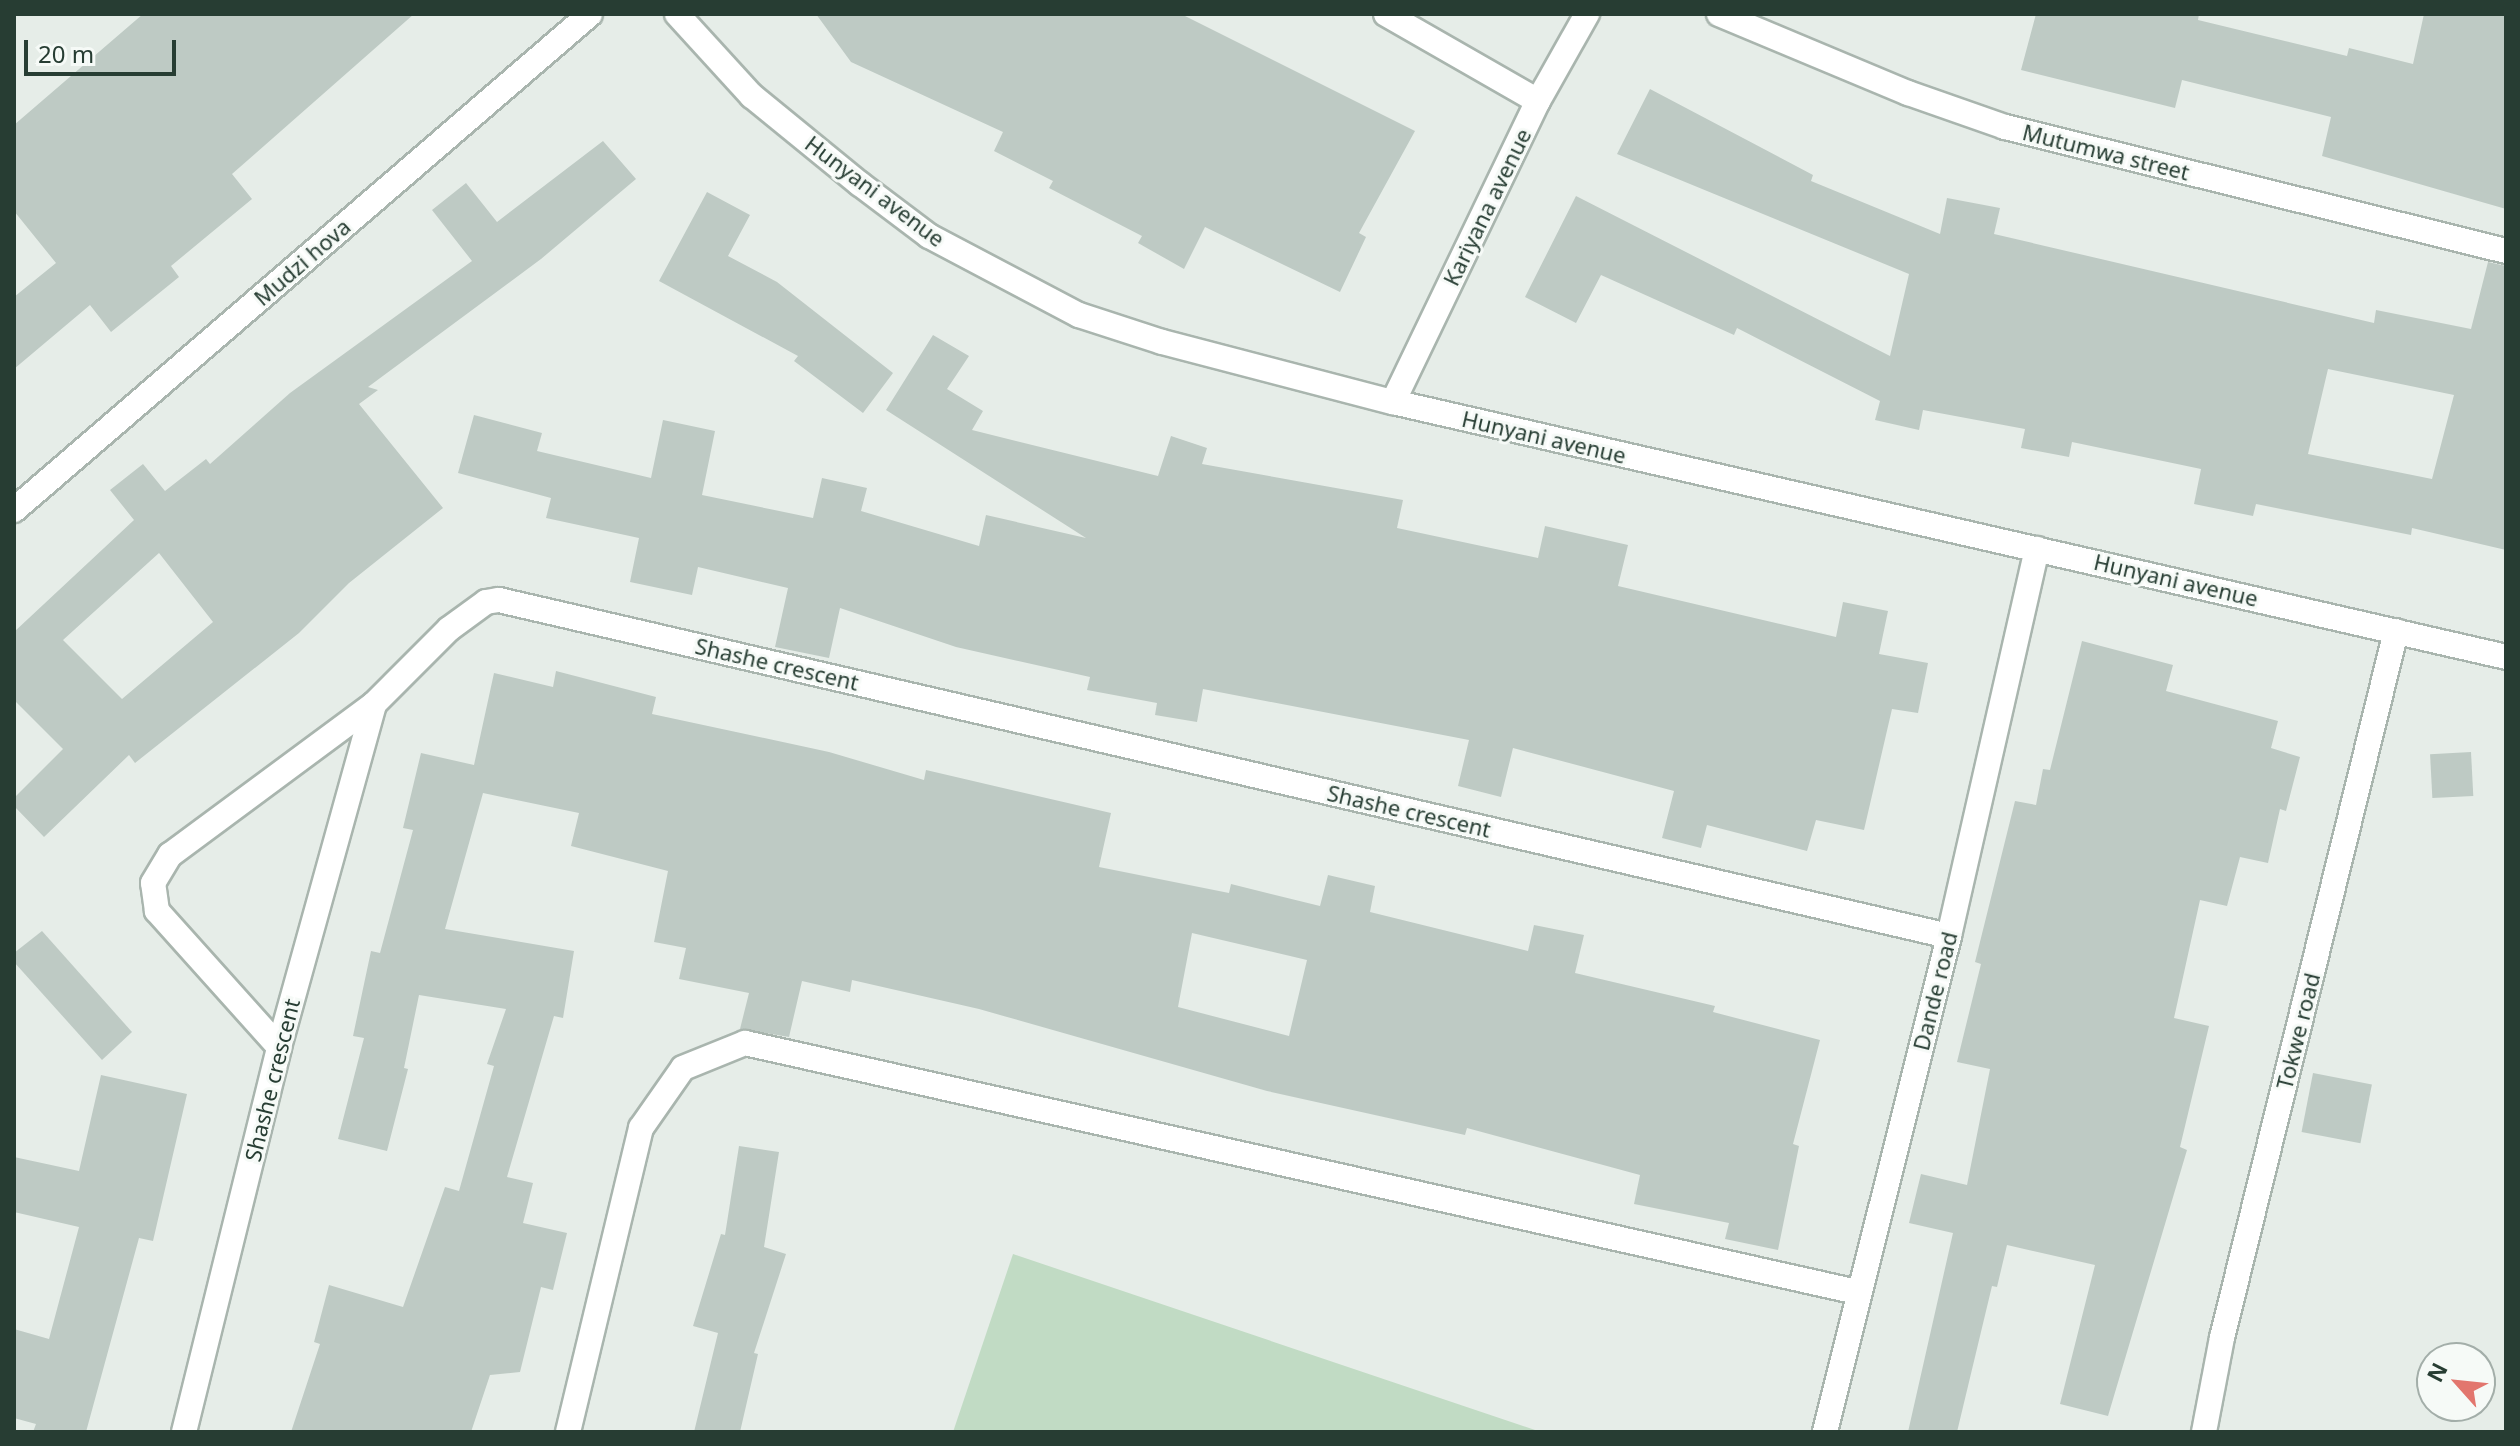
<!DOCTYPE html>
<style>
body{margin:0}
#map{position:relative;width:2520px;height:1446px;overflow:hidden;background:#e6ede8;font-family:"Noto Sans",sans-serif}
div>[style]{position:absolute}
.green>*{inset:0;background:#c1dbc4}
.building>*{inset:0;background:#becac4;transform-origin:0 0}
.roads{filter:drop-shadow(2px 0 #a9b5ae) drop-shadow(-2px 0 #a9b5ae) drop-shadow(0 2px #a9b5ae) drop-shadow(0 -2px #a9b5ae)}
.minor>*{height:24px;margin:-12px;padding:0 12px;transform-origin:12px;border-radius:12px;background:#fff}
span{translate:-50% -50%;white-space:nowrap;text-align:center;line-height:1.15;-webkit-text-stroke:6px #f6faf7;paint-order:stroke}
.street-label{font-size:22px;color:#273d33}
.frame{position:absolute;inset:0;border:16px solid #273d33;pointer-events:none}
.north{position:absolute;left:2416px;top:1342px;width:80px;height:80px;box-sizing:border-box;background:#f6faf7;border:2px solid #a3aea9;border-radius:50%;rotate:297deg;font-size:22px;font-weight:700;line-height:32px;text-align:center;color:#273d33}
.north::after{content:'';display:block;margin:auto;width:28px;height:36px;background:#e2766e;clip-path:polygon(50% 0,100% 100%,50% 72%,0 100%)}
.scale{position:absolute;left:24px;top:40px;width:152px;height:36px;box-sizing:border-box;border:4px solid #273d33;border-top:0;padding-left:10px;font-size:24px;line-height:28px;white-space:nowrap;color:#273d33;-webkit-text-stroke:6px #f6faf7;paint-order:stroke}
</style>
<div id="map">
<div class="green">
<i style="clip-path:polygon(1013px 1254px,1541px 1432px,953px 1432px)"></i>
</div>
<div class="building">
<i style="clip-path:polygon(143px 14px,414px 14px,232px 174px,252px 199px,171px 266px,179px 277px,111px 332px,90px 305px,14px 369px,14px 297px,56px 263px,14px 211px,14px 125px)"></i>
<i style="clip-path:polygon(816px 14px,1181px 14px,1415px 131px,1359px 233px,1366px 237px,1340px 292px,1205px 227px,1184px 269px,1138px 243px,1142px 236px,1049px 188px,1053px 181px,994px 151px,1003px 132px,851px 62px)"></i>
<i style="clip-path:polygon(2036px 14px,2199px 14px,2198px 20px,2347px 56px,2349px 48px,2413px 64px,2424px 14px,2506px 14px,2506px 209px,2322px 156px,2331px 117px,2182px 80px,2175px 108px,2021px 70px)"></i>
<i style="clip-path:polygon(evenodd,1650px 89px,1813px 175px,1811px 181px,1940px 234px,1947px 198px,2000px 208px,1994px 234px,2374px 323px,2376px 310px,2471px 329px,2488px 262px,2506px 266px,2506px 550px,2412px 528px,2411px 535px,2256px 504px,2253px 516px,2194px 504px,2201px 469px,2072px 442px,2069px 457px,2021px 448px,2025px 429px,1923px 410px,1919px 430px,1875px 420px,1880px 401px,1737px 328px,1734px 335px,1601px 275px,1576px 323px,1525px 297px,1576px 196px,1890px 356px,1909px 274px,1617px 154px,1650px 89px,2328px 369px,2454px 395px,2432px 479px,2308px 454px,2328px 369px)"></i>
<i style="clip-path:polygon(evenodd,603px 141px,636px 179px,541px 259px,368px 387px,378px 390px,359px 404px,443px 508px,349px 583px,299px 633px,135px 763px,129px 755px,44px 837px,14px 806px,14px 798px,63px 749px,14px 700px,14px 632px,134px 520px,110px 490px,143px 464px,165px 491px,206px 459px,210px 464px,290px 393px,472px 261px,432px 210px,466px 183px,497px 222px,603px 141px,159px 553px,213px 622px,122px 699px,63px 640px,159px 553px)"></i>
<i style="clip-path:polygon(707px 192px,750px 215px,728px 256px,777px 282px,893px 373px,863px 413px,794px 361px,798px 356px,659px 281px)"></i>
<i style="clip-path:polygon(933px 335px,969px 356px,947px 389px,983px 411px,972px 430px,1158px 476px,1171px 436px,1207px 448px,1202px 464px,1403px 500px,1397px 528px,1538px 558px,1545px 526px,1628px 545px,1618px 586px,1836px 637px,1843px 602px,1888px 611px,1879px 654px,1928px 663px,1918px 713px,1892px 709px,1864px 830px,1816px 820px,1807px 851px,1707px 825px,1701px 848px,1662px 838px,1674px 791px,1513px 748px,1501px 797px,1458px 786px,1469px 740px,1203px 689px,1197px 722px,1155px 715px,1157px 703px,1087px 690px,1090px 677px,956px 647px,840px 608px,829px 658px,775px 647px,788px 588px,698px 567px,692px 595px,630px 582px,639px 538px,546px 518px,551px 498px,458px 473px,474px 415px,542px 433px,537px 451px,651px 478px,663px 420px,715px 431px,702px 495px,813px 518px,822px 478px,867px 488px,861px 511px,979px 546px,986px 515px,1086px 538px,886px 410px)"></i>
<i style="clip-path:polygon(2082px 641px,2173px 665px,2166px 691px,2278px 721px,2271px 748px,2300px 757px,2286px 811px,2280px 809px,2268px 863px,2240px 857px,2227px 906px,2200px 900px,2174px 1018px,2209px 1026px,2180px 1147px,2187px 1150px,2108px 1416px,2060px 1404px,2095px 1265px,2007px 1245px,1997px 1287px,1992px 1286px,1957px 1432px,1908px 1432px,1953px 1233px,1909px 1223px,1921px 1174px,1967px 1185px,1990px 1069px,1957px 1062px,1981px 964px,1975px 962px,2015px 801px,2036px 805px,2043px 769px,2050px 770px)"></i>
<i style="clip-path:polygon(evenodd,556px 671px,656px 697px,652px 714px,829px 752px,924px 780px,926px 770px,1111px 813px,1099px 867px,1229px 893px,1231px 884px,1320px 906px,1328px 875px,1375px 886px,1370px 912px,1528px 951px,1534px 925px,1584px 935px,1575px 973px,1715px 1006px,1713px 1012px,1820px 1040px,1793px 1144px,1799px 1146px,1778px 1250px,1725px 1239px,1729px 1223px,1634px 1204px,1640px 1175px,1467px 1128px,1465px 1135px,1267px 1091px,979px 1009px,852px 980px,850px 992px,802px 981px,789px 1037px,740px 1029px,749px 993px,679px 979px,686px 948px,654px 942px,668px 871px,571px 846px,579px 813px,483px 793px,445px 929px,574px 951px,563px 1018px,554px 1016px,507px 1177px,533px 1183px,523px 1223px,567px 1233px,553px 1290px,541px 1287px,520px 1372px,490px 1375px,471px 1432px,291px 1432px,320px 1344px,314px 1342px,329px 1285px,403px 1307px,445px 1187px,459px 1191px,494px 1066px,487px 1064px,506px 1009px,419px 995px,404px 1068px,408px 1069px,387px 1151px,338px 1139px,364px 1038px,353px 1036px,371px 951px,380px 953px,413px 830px,403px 828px,421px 753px,474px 765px,494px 673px,553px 687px,556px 671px,1192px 933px,1307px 960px,1289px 1036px,1178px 1007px,1192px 933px)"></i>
<i style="left:2471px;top:752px;width:44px;height:41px;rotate:87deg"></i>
<i style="clip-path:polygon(42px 931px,132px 1032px,102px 1060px,14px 962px,14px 953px)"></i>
<i style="left:2313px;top:1073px;width:60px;height:60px;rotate:11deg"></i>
<i style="clip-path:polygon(101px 1075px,187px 1094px,153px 1241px,139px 1238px,86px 1432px,33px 1432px,36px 1424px,14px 1418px,14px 1329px,49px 1339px,79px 1227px,14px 1212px,14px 1157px,79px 1171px)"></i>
<i style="clip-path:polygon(739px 1146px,779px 1152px,764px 1247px,786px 1254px,754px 1353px,758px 1354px,740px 1432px,694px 1432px,718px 1333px,693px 1326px,721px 1234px,725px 1235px)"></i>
</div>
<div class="roads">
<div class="minor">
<i style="left:677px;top:14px;width:111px;rotate:47.6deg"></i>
<i style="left:752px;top:96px;width:139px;rotate:39.2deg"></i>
<i style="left:860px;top:184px;width:86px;rotate:37deg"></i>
<i style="left:929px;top:236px;width:170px;rotate:27.8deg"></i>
<i style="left:1079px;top:315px;width:87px;rotate:18deg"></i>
<i style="left:1162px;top:342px;width:239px;rotate:14.6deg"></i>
<i style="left:1393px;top:402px;width:1142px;rotate:12.9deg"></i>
<i style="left:1386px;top:14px;width:175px;rotate:29.8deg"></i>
<i style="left:1719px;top:14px;width:205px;rotate:22.7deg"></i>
<i style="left:1908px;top:93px;width:103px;rotate:19.3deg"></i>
<i style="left:2005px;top:127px;width:516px;rotate:13.9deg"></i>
<i style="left:1393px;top:402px;width:334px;rotate:-64.3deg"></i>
<i style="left:1538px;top:101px;width:100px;rotate:-60.6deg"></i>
<i style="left:14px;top:510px;width:760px;rotate:-40.73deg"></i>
<i style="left:279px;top:1047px;width:183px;rotate:-131.9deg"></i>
<i style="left:157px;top:911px;width:28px;rotate:-98deg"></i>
<i style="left:153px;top:883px;width:33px;rotate:-59deg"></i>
<i style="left:170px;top:855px;width:254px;rotate:-36.5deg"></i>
<i style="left:184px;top:1432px;width:397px;rotate:-76.1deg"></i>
<i style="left:279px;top:1047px;width:356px;rotate:-74.5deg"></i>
<i style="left:374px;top:704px;width:106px;rotate:-45deg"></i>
<i style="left:449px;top:629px;width:46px;rotate:-36.1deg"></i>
<i style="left:486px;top:602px;width:13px;rotate:-9deg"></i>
<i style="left:499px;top:600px;width:1488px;rotate:13.05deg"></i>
<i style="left:568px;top:1432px;width:313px;rotate:-76.5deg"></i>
<i style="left:641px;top:1128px;width:73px;rotate:-55deg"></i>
<i style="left:683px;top:1068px;width:67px;rotate:-22deg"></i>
<i style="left:745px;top:1043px;width:1140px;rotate:12.62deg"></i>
<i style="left:1825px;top:1432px;width:511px;rotate:-75.96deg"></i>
<i style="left:1949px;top:936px;width:397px;rotate:-77.2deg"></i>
<i style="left:2204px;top:1432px;width:96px;rotate:-79.2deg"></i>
<i style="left:2222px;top:1338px;width:728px;rotate:-76.17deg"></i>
</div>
</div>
<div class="street-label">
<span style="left:2106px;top:152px;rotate:14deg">Mutumwa street</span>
<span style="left:875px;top:191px;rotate:37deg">Hunyani avenue</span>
<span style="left:1487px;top:207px;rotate:-64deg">Kariyana avenue</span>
<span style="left:302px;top:262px;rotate:-41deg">Mudzi hova</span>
<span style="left:1544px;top:437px;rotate:13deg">Hunyani avenue</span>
<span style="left:2176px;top:580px;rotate:13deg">Hunyani avenue</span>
<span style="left:777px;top:664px;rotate:13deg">Shashe crescent</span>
<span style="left:1409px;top:811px;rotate:13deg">Shashe crescent</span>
<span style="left:1935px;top:991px;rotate:-76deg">Dande road</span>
<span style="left:2298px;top:1031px;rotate:-76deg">Tokwe road</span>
<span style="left:272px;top:1080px;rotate:-76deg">Shashe crescent</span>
</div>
<div class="frame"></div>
<div class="north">N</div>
<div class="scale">20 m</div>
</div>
